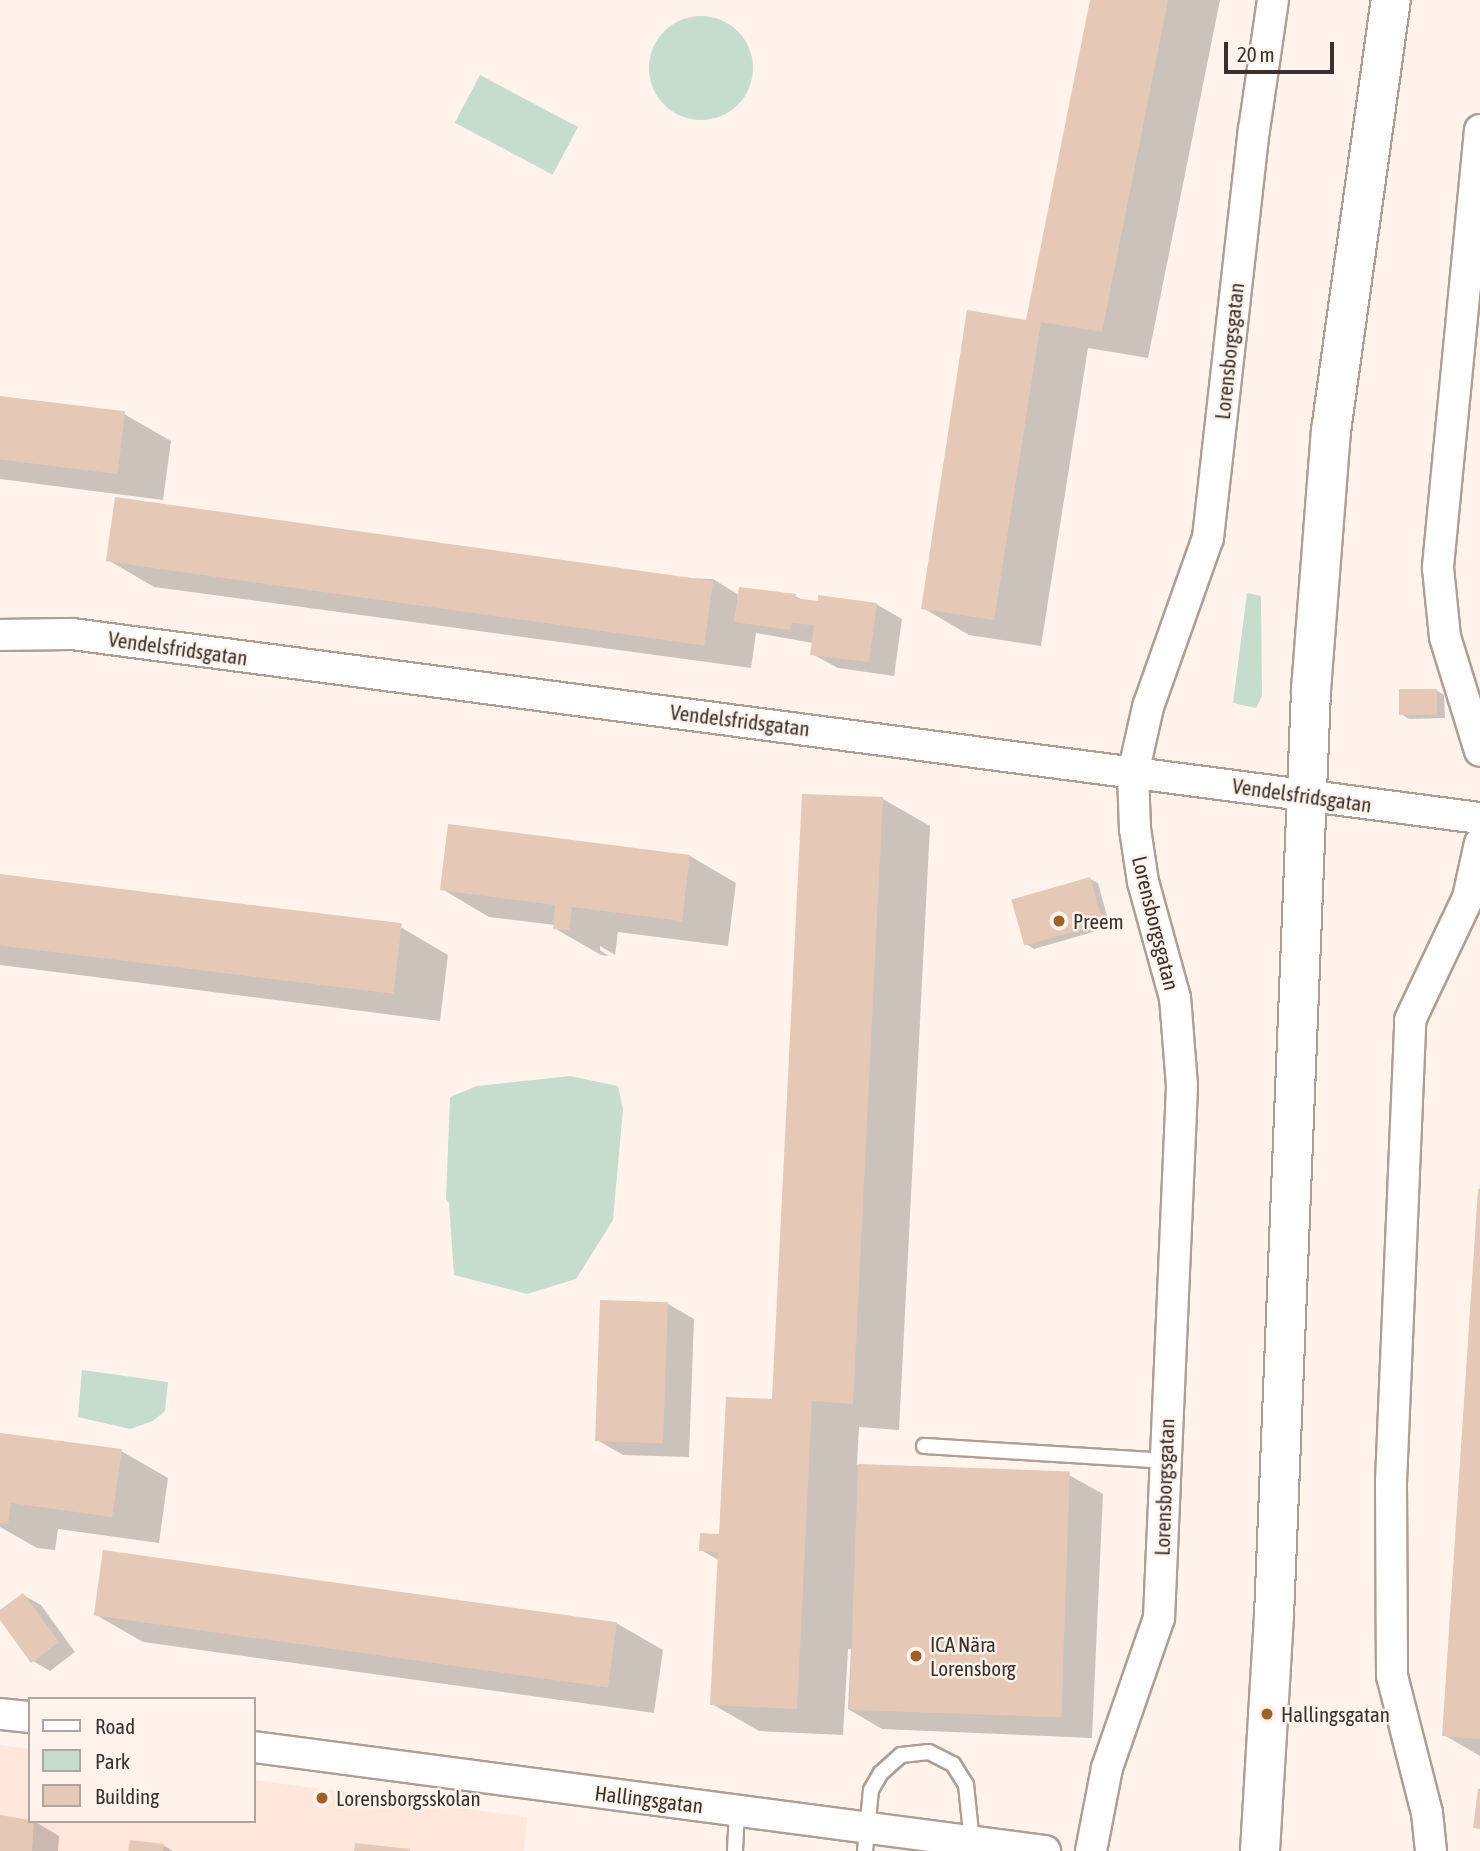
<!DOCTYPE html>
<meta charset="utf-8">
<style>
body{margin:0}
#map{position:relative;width:1480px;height:1851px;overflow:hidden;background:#fff3ec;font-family:"Asap Condensed",sans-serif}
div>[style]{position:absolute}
.education>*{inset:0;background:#fee6db}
.green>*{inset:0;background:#c6dccd;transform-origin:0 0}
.round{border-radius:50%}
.shadow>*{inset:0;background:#0003}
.building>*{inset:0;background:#e6c8b7;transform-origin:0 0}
.roads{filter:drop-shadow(2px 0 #b09e93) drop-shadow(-2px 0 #b09e93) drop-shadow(0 2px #b09e93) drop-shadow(0 -2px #b09e93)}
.service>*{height:14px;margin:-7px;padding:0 7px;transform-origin:7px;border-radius:7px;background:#fff}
.minor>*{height:30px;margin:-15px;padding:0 15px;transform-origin:15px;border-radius:15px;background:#fff}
.secondary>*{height:38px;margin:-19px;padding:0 19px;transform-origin:19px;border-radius:19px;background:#fff}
.dots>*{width:19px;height:19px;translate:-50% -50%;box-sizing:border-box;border:4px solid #fff3ec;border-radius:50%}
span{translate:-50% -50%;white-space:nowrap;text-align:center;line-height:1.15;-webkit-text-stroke:5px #fff3ec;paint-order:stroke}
.street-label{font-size:21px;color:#39312d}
.poi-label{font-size:21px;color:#39312d}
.left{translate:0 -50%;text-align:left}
.legend{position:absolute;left:28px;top:1697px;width:228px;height:126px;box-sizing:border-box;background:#fff3ec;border:2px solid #b0a5a0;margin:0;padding:9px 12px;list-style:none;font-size:21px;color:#39312d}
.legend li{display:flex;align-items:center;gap:14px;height:35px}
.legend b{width:35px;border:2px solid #b0a5a0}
.scale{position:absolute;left:1224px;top:42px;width:110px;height:32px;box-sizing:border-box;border:4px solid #39312d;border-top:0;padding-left:9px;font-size:21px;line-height:24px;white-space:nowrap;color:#39312d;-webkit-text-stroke:5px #fff3ec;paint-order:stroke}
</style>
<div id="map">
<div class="education">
<i style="clip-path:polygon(0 1745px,30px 1749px,30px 1821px,254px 1821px,254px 1780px,527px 1817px,524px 1851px,0 1851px)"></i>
</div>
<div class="green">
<i class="round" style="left:649px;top:16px;width:104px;height:104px"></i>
<i style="left:480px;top:75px;width:111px;height:54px;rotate:28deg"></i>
<i style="clip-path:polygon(1247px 593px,1261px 596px,1262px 696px,1256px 708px,1233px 703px)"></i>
<i style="clip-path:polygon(570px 1076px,618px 1086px,623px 1109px,613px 1220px,576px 1279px,527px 1294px,454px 1275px,449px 1203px,446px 1199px,450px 1097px,477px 1086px)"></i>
<i style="clip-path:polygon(82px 1370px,168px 1382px,165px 1411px,153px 1421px,130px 1429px,78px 1417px)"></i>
</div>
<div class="shadow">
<i style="clip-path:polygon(1092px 0,1220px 0,1148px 358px,1088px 348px,1041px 646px,969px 635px,923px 608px,1028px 322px)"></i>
<i style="clip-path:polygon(0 398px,124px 414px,171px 441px,163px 500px,0 479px)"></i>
<i style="clip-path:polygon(108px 560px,713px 579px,739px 595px,795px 596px,805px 601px,876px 604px,902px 619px,894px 676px,838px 668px,812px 654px,813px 643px,756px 633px,751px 668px,154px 587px)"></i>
<i style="clip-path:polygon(1436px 690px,1444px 695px,1445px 718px,1409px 719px,1401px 714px)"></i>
<i style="clip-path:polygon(804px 795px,883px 799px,930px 826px,899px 1430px,859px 1427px,857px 1465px,1069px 1475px,1103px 1494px,1092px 1738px,882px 1729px,848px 1709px,851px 1649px,848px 1649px,843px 1735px,759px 1731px,712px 1704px,720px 1561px,701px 1550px,721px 1535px,773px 1401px)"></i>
<i style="clip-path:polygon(690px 856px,736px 883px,728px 946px,618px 932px,615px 955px,600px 946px,600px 950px,609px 956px,601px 955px,554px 928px,555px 925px,489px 917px,442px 889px)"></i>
<i style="clip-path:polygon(0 876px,402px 928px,448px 955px,440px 1021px,0 965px)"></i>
<i style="clip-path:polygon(1090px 879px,1098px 883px,1110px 927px,1034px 949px,1026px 944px)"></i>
<i style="clip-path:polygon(1480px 1183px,1480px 1756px,1444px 1735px)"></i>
<i style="clip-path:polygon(668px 1304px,694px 1319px,689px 1457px,623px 1455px,597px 1440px)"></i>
<i style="clip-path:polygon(0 1434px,121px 1451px,168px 1478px,159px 1543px,58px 1529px,55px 1550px,37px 1548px,0 1527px)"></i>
<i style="clip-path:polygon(23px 1595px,41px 1605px,75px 1652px,50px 1671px,33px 1661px,0 1617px,0 1612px)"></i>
<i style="clip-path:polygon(96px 1615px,616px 1623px,663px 1650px,654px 1713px,143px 1642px)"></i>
<i style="clip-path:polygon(0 1816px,34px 1821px,59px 1836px,58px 1851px,0 1851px)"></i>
<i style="clip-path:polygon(163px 1845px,173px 1851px,130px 1851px)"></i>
</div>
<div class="building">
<i style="clip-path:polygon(1090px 0,1168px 0,1102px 332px,1041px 322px,994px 620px,921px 609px,967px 310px,1026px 320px)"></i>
<i style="left:0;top:396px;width:126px;height:63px;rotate:7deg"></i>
<i style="left:115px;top:497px;width:604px;height:65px;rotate:8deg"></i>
<i style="clip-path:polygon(739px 587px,796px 594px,795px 598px,818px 601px,818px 595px,877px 603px,869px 662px,810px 655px,814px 625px,792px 623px,791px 630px,734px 622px)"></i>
<i style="left:1399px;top:689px;width:38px;height:26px"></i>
<i style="clip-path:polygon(802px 794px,883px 797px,853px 1404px,812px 1401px,797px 1709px,710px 1705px,718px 1552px,699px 1551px,700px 1533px,719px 1534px,726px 1397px,772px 1399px)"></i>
<i style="clip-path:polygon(448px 824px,690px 855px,682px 921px,572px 907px,569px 930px,553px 929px,555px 905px,440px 890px)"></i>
<i style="left:0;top:874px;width:405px;height:71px;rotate:7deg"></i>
<i style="left:1090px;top:877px;width:48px;height:82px;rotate:74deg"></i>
<i style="clip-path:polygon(1478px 1189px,1480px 1189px,1480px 1739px,1442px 1736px)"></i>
<i style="left:600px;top:1300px;width:68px;height:141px;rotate:2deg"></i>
<i style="clip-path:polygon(0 1433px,122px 1449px,112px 1517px,11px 1503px,8px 1524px,0 1523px)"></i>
<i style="left:858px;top:1464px;width:212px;height:246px;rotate:2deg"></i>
<i style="left:103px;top:1550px;width:519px;height:66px;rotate:8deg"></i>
<i style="clip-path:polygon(23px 1593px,59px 1642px,31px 1663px,0 1620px,0 1610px)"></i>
<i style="clip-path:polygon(1478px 1789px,1480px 1789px,1480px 1829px,1473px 1828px)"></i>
<i style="clip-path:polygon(0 1815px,34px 1821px,32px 1851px,0 1851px)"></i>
<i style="clip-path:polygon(130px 1840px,164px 1844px,163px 1851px,128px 1851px)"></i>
<i style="clip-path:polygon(355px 1843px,410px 1849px,410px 1851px,354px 1851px)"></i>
</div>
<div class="roads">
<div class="service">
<i style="left:924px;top:1446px;width:242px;rotate:3.5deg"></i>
<i style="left:735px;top:1851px;width:41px;rotate:-87.2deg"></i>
<i style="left:865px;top:1851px;width:61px;rotate:-84.4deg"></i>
<i style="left:871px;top:1790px;width:20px;rotate:-60deg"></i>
<i style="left:881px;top:1773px;width:27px;rotate:-42deg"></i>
<i style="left:901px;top:1755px;width:28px;rotate:-6deg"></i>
<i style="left:929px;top:1752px;width:27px;rotate:27deg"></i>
<i style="left:953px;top:1764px;width:25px;rotate:58deg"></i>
<i style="left:966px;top:1785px;width:57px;rotate:84deg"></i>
</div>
<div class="minor">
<i style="left:1480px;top:130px;width:440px;rotate:95.5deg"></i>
<i style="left:1438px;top:568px;width:69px;rotate:84.2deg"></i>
<i style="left:1445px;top:637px;width:119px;rotate:72.9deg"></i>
<i style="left:0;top:635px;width:72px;rotate:-0.8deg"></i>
<i style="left:72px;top:634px;width:1420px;rotate:7.45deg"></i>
<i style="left:0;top:1714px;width:30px;rotate:6deg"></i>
<i style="left:254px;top:1747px;width:798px;rotate:7.49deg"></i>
<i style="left:1091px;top:1851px;width:85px;rotate:-79.1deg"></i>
<i style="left:1107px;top:1768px;width:159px;rotate:-70.9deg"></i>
<i style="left:1159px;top:1618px;width:532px;rotate:-87.52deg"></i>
<i style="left:1182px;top:1086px;width:88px;rotate:-94.5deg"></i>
<i style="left:1175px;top:998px;width:120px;rotate:-105.4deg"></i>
<i style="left:1143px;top:882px;width:54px;rotate:-98.6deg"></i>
<i style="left:1135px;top:829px;width:55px;rotate:-92.1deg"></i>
<i style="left:1133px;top:774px;width:69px;rotate:-77.4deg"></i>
<i style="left:1148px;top:707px;width:179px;rotate:-70.5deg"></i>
<i style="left:1208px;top:538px;width:411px;rotate:-83.6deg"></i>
<i style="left:1254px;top:130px;width:131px;rotate:-81.7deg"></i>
<i style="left:1431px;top:1851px;width:38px;rotate:-96deg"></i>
<i style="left:1427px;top:1813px;width:141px;rotate:-104.3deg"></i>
<i style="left:1392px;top:1676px;width:194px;rotate:-90.3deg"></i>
<i style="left:1391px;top:1482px;width:462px;rotate:-87.6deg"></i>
<i style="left:1410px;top:1020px;width:135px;rotate:-64.6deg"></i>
<i style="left:1468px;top:898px;width:56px;rotate:-77.7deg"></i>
</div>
<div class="secondary">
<i style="left:1260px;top:1851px;width:235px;rotate:-86.6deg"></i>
<i style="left:1274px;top:1616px;width:927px;rotate:-87.71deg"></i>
<i style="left:1311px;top:690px;width:260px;rotate:-85.6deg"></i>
<i style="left:1331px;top:431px;width:435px;rotate:-82.1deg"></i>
</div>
</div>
<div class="dots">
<i style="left:1059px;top:921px;background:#a0602a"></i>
<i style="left:916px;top:1656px;background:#a0602a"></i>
<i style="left:1267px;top:1714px;background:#a0602a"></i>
<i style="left:322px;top:1798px;background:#a0602a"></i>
</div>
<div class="street-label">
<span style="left:1229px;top:351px;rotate:-84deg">Lorensborgsgatan</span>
<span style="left:178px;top:648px;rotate:8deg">Vendelsfridsgatan</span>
<span style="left:740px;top:720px;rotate:7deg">Vendelsfridsgatan</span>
<span style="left:1302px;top:795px;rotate:8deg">Vendelsfridsgatan</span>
<span style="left:1156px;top:923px;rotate:76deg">Lorensborgsgatan</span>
<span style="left:1164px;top:1487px;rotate:-88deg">Lorensborgsgatan</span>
<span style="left:649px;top:1799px;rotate:7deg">Hallingsgatan</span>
</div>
<div class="poi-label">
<span class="left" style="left:1073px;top:921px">Preem</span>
<span class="left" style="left:930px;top:1656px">ICA Nära<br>Lorensborg</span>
<span class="left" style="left:1281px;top:1714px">Hallingsgatan</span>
<span class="left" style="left:336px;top:1798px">Lorensborgsskolan</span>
</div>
<ul class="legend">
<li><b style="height:9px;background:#fff"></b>Road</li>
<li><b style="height:19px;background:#c6dccd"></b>Park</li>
<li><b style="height:19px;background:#e6c8b7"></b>Building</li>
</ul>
<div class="scale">20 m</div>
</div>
